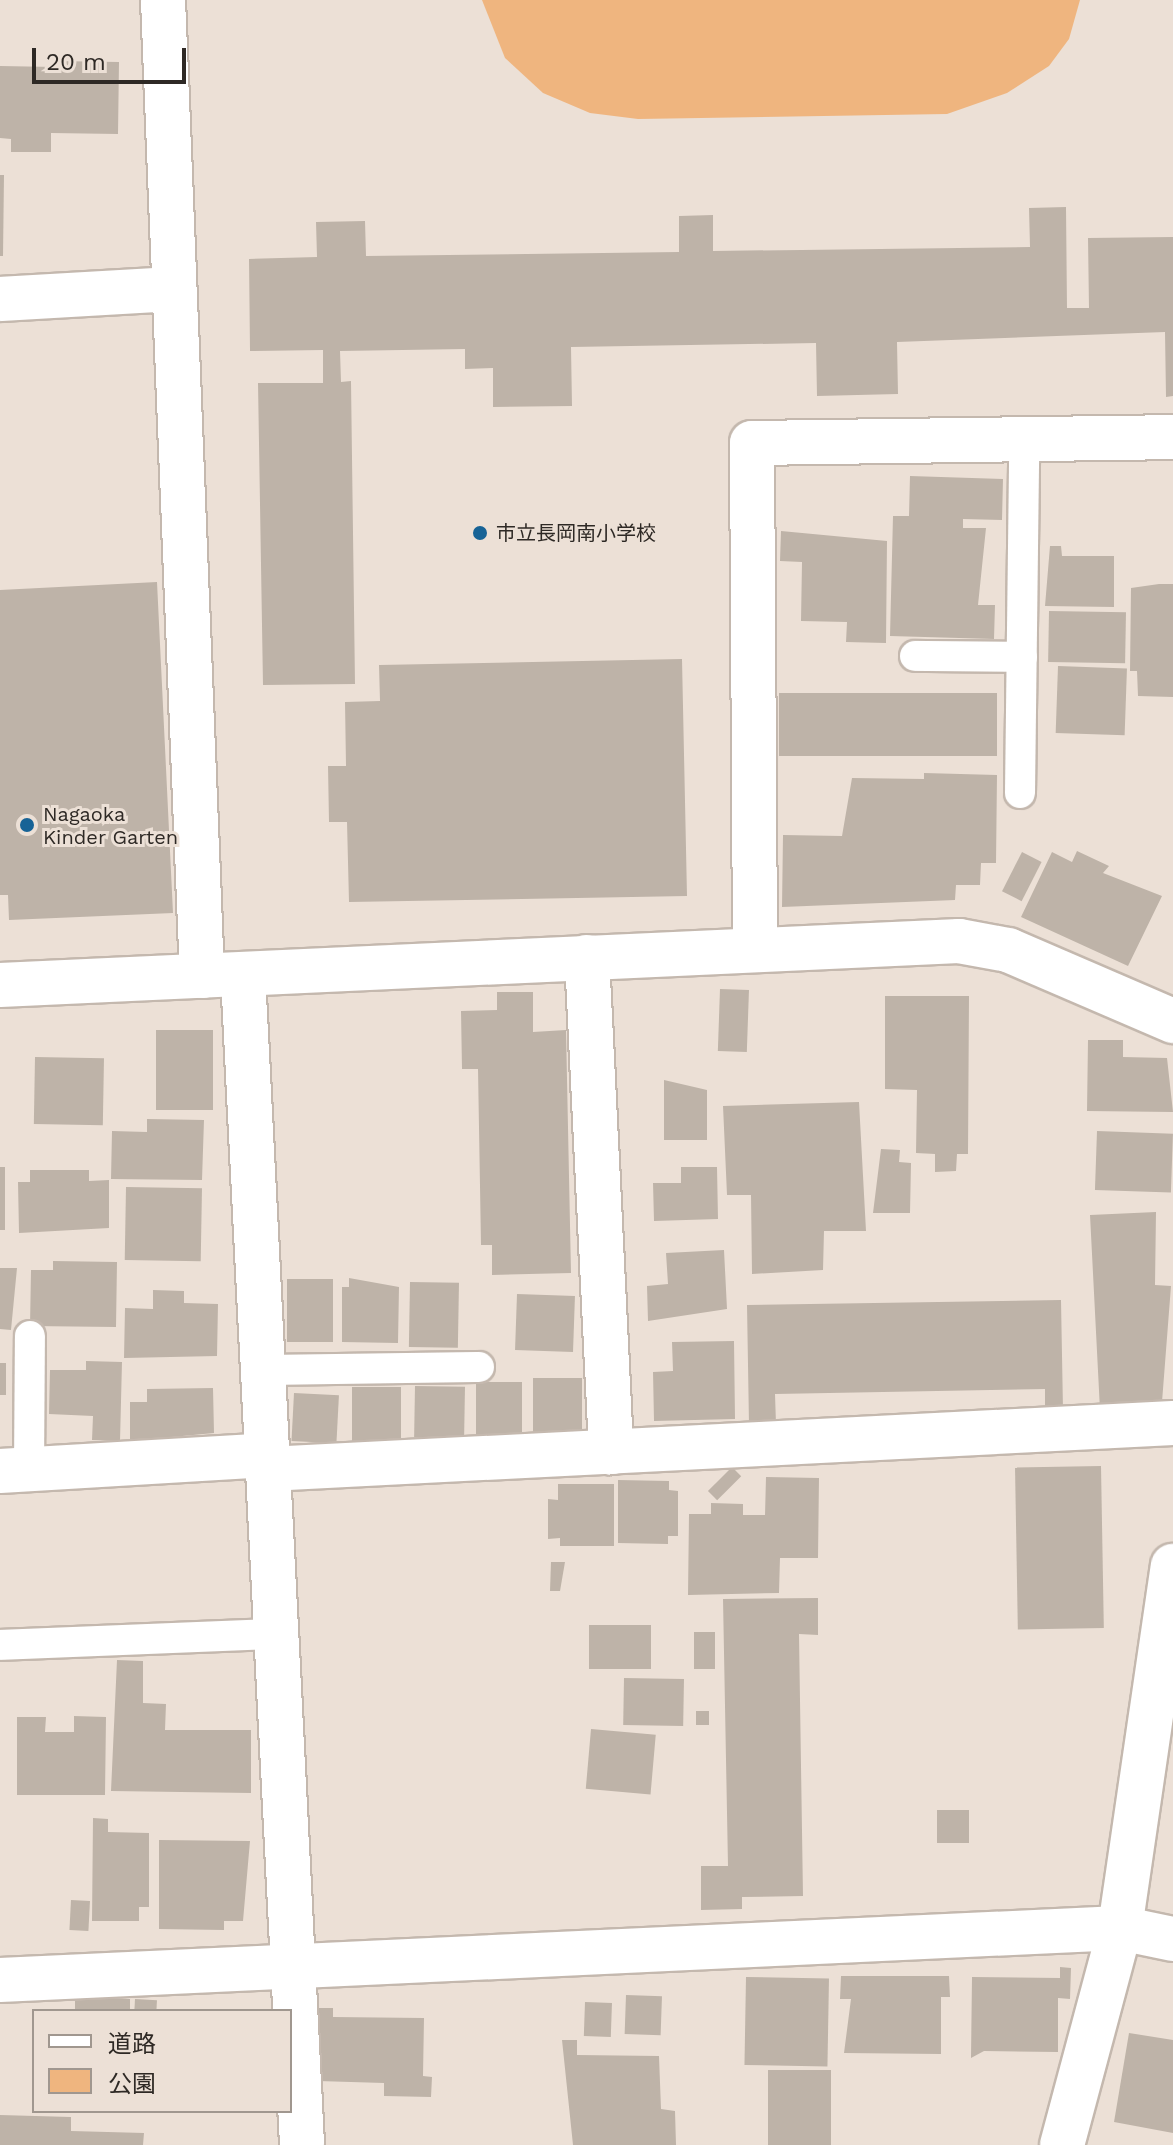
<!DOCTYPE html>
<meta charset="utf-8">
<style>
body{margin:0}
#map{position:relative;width:1173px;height:2145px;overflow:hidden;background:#ece0d6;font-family:"Work Sans","Noto Sans JP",sans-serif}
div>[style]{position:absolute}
.green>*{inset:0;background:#efb57f}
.building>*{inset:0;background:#beb3a8;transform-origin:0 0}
.roads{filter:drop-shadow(2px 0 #c4b8ae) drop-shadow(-2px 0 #c4b8ae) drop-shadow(0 2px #c4b8ae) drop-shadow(0 -2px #c4b8ae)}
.service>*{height:30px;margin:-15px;padding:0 15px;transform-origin:15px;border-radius:15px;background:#fff}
.minor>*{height:44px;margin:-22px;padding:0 22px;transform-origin:22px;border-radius:22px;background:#fff}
.dots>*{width:22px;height:22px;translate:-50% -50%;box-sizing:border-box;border:4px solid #ece0d6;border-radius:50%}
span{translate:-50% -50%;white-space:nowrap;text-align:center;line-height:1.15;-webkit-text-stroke:6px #ece0d6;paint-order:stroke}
.poi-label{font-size:20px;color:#2e2925}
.left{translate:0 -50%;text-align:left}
.legend{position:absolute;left:32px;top:2009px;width:260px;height:104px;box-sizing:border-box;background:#ece0d6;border:2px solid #a0978f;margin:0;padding:10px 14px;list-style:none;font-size:24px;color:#2e2925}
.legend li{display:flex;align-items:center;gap:16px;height:40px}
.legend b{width:40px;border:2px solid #a0978f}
.scale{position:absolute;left:32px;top:48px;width:154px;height:36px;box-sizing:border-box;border:4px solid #2e2925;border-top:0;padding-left:10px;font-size:24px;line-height:28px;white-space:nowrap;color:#2e2925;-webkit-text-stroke:6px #ece0d6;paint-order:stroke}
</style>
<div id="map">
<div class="green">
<i style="clip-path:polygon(482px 0,1080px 0,1069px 39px,1049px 66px,1007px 93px,947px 114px,638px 119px,590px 113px,543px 93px,505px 58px)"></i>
</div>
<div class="building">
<i style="clip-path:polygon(55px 61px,119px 62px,118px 134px,51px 133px,51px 152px,11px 152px,11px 139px,0 138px,0 66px,55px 67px)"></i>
<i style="clip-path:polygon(0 175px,4px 175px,3px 256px,0 256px)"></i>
<i style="clip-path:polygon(1066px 207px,1067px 308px,1089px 308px,1088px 238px,1173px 237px,1173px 396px,1166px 397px,1165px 332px,897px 342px,898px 394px,817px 396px,816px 343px,571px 347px,572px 406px,493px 407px,493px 368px,465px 369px,465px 349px,340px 351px,341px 382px,351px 381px,355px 684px,263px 685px,258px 383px,323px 383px,323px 350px,250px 351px,249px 259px,317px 257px,316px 222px,365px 221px,366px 256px,679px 252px,679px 216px,713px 215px,713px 251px,1030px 247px,1029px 208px)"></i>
<i style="clip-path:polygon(910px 476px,1003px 479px,1002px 520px,963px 519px,963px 528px,986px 528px,978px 605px,995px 605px,994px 639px,890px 636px,893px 516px,909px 516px)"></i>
<i style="clip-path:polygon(781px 531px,887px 541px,886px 643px,846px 642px,847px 622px,801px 621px,802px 562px,780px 561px)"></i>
<i style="clip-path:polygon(1050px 546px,1061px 546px,1062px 556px,1114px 556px,1114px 607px,1045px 606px)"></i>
<i style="clip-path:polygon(157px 582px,173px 913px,9px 920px,8px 895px,0 895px,0 590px)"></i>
<i style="clip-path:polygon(1159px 584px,1173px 584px,1173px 697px,1138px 696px,1137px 671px,1130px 671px,1131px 588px)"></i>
<i style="left:1049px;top:611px;width:77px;height:51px;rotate:1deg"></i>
<i style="clip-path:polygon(682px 659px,687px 896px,349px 902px,347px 822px,329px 822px,328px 766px,346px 766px,345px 702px,380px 701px,379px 665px)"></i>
<i style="left:1058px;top:666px;width:69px;height:67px;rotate:2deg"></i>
<i style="left:997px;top:693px;width:63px;height:218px;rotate:90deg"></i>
<i style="clip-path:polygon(924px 773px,997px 775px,996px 863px,981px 863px,980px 885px,956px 885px,955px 900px,782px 907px,783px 835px,842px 836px,852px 778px,924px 779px)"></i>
<i style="clip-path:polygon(1077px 851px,1109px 866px,1103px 873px,1162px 896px,1128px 966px,1021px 917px,1052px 852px,1072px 862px)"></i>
<i style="left:1022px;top:852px;width:22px;height:44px;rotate:27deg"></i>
<i style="left:720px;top:989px;width:29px;height:62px;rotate:2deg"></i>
<i style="clip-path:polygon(497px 992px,533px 992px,533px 1032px,566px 1030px,571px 1273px,492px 1275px,492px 1245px,481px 1245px,478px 1069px,462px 1069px,461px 1011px,497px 1010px)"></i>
<i style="clip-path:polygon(885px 996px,969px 996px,968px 1154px,957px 1154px,956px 1171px,935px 1172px,935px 1154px,916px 1153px,917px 1090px,885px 1089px)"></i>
<i style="left:156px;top:1030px;width:57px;height:80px"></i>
<i style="clip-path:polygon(1088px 1040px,1123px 1040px,1123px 1057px,1167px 1058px,1173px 1112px,1087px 1111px)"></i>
<i style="left:35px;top:1057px;width:69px;height:67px;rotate:1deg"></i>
<i style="clip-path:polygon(664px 1080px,707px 1090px,707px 1140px,664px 1140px)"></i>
<i style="clip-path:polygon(859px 1102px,866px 1231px,824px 1231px,823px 1270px,752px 1274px,751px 1195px,727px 1195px,723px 1106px)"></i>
<i style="clip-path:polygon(147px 1119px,204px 1120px,202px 1180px,111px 1179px,112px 1131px,147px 1132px)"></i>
<i style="left:1097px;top:1131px;width:76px;height:59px;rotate:2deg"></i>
<i style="clip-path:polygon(881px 1149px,900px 1150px,899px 1162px,911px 1163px,910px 1213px,873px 1213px)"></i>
<i style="left:0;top:1167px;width:5px;height:63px"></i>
<i style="clip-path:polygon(681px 1167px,717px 1167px,718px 1219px,654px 1221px,653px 1183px,681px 1183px)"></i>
<i style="clip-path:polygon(30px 1170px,89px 1170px,89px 1181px,109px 1180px,109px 1228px,19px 1233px,18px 1182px,30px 1182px)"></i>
<i style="left:126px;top:1187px;width:76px;height:73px;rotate:1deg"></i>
<i style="clip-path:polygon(1156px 1212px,1155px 1285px,1171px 1286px,1162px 1402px,1100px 1410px,1090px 1215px)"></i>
<i style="clip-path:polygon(724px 1250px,727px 1309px,648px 1321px,647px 1286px,668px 1284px,666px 1253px)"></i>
<i style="clip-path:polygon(53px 1261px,117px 1262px,116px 1327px,30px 1326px,31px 1270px,53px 1270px)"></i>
<i style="clip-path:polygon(0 1268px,17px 1268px,11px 1330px,0 1329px)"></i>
<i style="clip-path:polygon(349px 1278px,399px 1287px,398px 1343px,342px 1342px,342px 1287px,349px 1287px)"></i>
<i style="left:287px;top:1279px;width:46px;height:63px"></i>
<i style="left:410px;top:1282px;width:49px;height:65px;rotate:1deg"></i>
<i style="clip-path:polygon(153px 1290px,184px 1291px,184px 1303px,218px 1304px,217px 1356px,124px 1358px,125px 1308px,153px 1309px)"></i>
<i style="left:517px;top:1294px;width:58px;height:56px;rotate:2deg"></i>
<i style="clip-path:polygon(1061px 1300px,1063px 1410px,1045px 1410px,1045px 1389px,775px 1394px,776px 1424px,749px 1425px,747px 1305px)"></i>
<i style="clip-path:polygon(734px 1341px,735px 1419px,654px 1421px,653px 1372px,673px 1371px,672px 1342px)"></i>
<i style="clip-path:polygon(86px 1361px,122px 1362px,120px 1441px,92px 1440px,93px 1416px,49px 1414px,50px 1370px,86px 1370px)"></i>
<i style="left:0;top:1363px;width:6px;height:32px"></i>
<i style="left:533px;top:1378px;width:49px;height:57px"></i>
<i style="left:476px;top:1382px;width:46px;height:53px"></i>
<i style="left:415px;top:1386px;width:50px;height:51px;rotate:1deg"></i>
<i style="left:352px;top:1387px;width:49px;height:54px"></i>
<i style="clip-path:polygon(213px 1388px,214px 1433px,130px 1441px,130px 1402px,147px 1402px,147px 1389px)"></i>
<i style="left:294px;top:1393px;width:45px;height:48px;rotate:3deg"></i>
<i style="left:1101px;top:1466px;width:162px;height:86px;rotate:89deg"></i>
<i style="left:732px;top:1467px;width:13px;height:34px;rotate:45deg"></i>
<i style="clip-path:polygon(766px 1477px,819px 1478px,818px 1558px,780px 1558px,779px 1593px,688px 1595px,689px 1514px,711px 1514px,711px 1503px,743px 1504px,743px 1515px,765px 1515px)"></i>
<i style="clip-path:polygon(618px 1480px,669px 1481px,669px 1490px,678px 1491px,678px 1536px,668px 1536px,668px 1544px,618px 1543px)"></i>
<i style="clip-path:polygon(558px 1484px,614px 1484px,614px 1546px,560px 1546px,560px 1538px,548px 1539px,548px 1499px,558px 1500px)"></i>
<i style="clip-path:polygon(551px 1562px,565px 1562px,560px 1591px,550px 1591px)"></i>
<i style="clip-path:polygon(818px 1598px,818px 1635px,799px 1634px,803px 1896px,742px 1897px,742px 1909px,701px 1910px,701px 1866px,728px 1866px,723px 1599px)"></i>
<i style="left:589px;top:1625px;width:62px;height:44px"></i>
<i style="left:694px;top:1632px;width:21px;height:37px"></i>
<i style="clip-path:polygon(117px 1660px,143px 1661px,143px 1703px,166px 1704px,165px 1730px,251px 1730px,251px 1793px,111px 1791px)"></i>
<i style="left:624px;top:1678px;width:60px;height:47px;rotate:1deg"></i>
<i style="left:696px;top:1711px;width:13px;height:14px"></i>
<i style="clip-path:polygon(74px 1716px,106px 1717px,105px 1795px,17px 1795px,17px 1717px,46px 1717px,45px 1732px,74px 1732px)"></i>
<i style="left:591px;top:1729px;width:65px;height:60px;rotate:5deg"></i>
<i style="left:937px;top:1810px;width:32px;height:33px"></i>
<i style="clip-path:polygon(93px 1818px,108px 1819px,108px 1832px,149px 1833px,149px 1907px,139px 1907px,139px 1921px,92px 1921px)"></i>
<i style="clip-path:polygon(159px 1840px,250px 1841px,243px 1921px,224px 1921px,224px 1930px,159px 1929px)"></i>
<i style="left:71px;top:1900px;width:19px;height:30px;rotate:3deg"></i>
<i style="clip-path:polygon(1060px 1967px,1071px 1968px,1070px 1999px,1058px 1998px,1058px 2052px,984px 2051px,971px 2058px,972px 1977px,1060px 1978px)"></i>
<i style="clip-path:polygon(841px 1976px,949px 1976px,950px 1997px,941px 1997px,941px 2054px,844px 2053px,851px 1999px,840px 1999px)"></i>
<i style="left:746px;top:1977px;width:83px;height:88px;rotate:1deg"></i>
<i style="left:626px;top:1995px;width:36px;height:39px;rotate:2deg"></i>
<i style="left:130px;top:1999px;width:12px;height:55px;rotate:90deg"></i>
<i style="left:135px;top:1999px;width:22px;height:12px;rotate:3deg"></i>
<i style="left:585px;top:2002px;width:27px;height:34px;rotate:2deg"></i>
<i style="clip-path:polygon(319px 2008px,333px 2008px,333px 2017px,424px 2018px,423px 2076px,432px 2077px,431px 2097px,384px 2096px,384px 2083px,318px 2081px)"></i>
<i style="clip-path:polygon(1129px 2033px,1173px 2040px,1173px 2133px,1114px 2122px)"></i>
<i style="clip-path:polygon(562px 2040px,577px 2040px,577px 2055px,659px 2056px,661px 2109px,675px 2111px,676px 2145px,573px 2145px)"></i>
<i style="left:768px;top:2070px;width:63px;height:75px"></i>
<i style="clip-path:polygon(0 2115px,71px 2117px,71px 2131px,144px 2133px,143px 2145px,0 2145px)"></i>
</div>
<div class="roads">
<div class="service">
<i style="left:915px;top:656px;width:107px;rotate:0.5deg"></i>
<i style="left:1020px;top:793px;width:352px;rotate:-89.3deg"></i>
<i style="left:263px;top:1370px;width:216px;rotate:-0.8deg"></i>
<i style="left:29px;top:1469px;width:133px;rotate:-89.6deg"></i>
<i style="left:0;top:1645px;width:276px;rotate:-2.3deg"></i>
</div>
<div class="minor">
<i style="left:163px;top:0;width:977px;rotate:87.71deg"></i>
<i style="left:0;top:299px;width:173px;rotate:-3.3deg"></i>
<i style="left:755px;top:949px;width:506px;rotate:-90.34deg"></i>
<i style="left:752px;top:443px;width:421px;rotate:-0.8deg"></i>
<i style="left:587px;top:957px;width:496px;rotate:87.2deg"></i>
<i style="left:243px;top:975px;width:1171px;rotate:87.11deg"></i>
<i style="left:0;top:985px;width:960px;rotate:-2.63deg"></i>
<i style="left:959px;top:941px;width:50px;rotate:10.4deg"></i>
<i style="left:1008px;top:950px;width:180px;rotate:23.3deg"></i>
<i style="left:268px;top:1469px;width:906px;rotate:-2.91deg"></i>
<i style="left:0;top:1471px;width:268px;rotate:-3.4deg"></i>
<i style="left:0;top:1980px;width:1121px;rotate:-2.66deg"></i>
<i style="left:1120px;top:1928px;width:54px;rotate:11.7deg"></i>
<i style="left:1062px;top:2145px;width:225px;rotate:-75deg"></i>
<i style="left:1120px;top:1928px;width:366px;rotate:-81.7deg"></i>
</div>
</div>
<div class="dots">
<i style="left:480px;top:533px;background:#176396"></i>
<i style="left:27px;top:825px;background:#176396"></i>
</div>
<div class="poi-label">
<span class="left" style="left:496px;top:533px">市立長岡南小学校</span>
<span class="left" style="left:43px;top:826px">Nagaoka<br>Kinder Garten</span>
</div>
<ul class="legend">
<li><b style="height:10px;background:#fff"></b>道路</li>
<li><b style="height:22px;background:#efb57f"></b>公園</li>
</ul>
<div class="scale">20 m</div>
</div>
